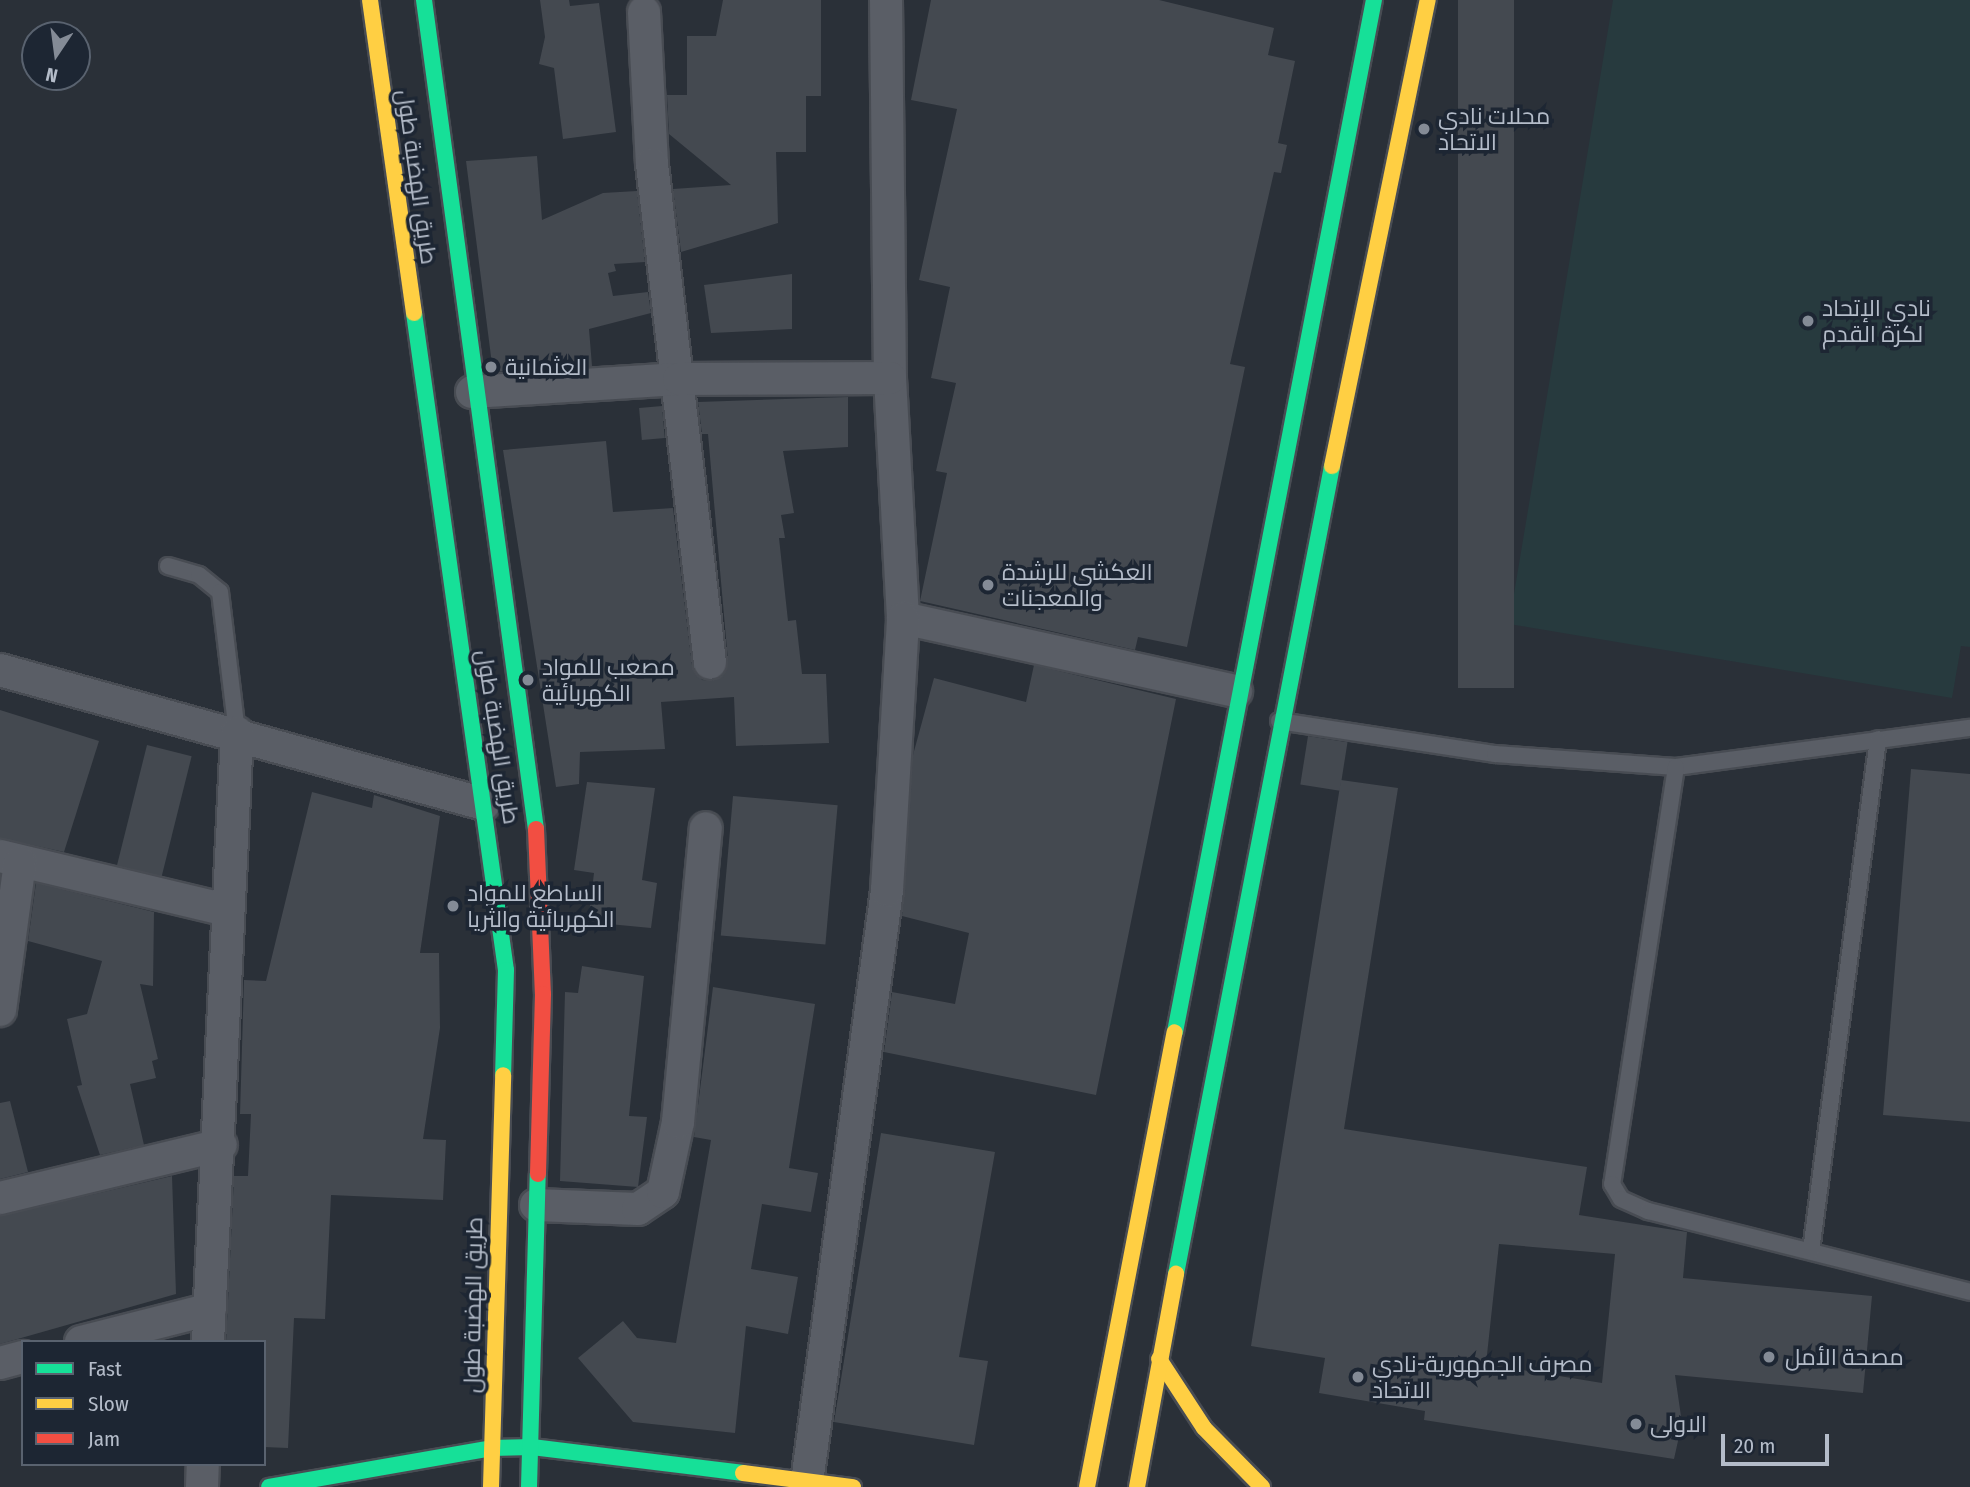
<!DOCTYPE html>
<meta charset="utf-8">
<style>
body{margin:0}
#map{position:relative;width:1970px;height:1487px;overflow:hidden;background:#2a3038;font-family:"Fira Sans Condensed",Cairo,sans-serif}
div>[style]{position:absolute}
.green>*{inset:0;background:#273a3e}
.building>*{inset:0;background:#444950;transform-origin:0 0}
.roads{filter:drop-shadow(2px 0 #484c53) drop-shadow(-2px 0 #484c53) drop-shadow(0 2px #484c53) drop-shadow(0 -2px #484c53)}
.lane>*{height:16px;margin:-8px;padding:0 8px;transform-origin:8px;border-radius:8px;background:#5a5e66}
.street>*{height:32px;margin:-16px;padding:0 16px;transform-origin:16px;border-radius:16px;background:#5a5e66}
.fast>*{height:16px;margin:-8px;padding:0 8px;transform-origin:8px;border-radius:8px;background:#16e098}
.slow>*{height:16px;margin:-8px;padding:0 8px;transform-origin:8px;border-radius:8px;background:#ffcf43}
.jam>*{height:16px;margin:-8px;padding:0 8px;transform-origin:8px;border-radius:8px;background:#f24e42}
.dots>*{width:19px;height:19px;translate:-50% -50%;box-sizing:border-box;border:4px solid #1d2633;border-radius:50%}
span{translate:-50% -50%;white-space:nowrap;text-align:center;line-height:1.15;-webkit-text-stroke:7px #1d2633;paint-order:stroke}
.poi-label{font-size:23px;color:#b4bcc9}
.left{translate:0 -50%;text-align:left}
.street-label{font-size:23px;color:#b4bcc9}
.legend{position:absolute;left:21px;top:1340px;width:245px;height:126px;box-sizing:border-box;background:#1d2633;border:2px solid #59626f;margin:0;padding:9px 12px;list-style:none;font-size:21px;color:#b4bcc9}
.legend li{display:flex;align-items:center;gap:14px;height:35px}
.legend b{width:35px;border:2px solid #59626f}
.north{position:absolute;left:21px;top:21px;width:70px;height:70px;box-sizing:border-box;background:#1d2633;border:2px solid #59626f;border-radius:50%;rotate:193deg;font-size:19px;font-weight:700;line-height:28px;text-align:center;color:#b4bcc9}
.north::after{content:'';display:block;margin:auto;width:24px;height:32px;background:#848b96;clip-path:polygon(50% 0,100% 100%,50% 72%,0 100%)}
.scale{position:absolute;left:1721px;top:1434px;width:108px;height:32px;box-sizing:border-box;border:4px solid #b4bcc9;border-top:0;padding-left:9px;font-size:21px;line-height:24px;white-space:nowrap;color:#b4bcc9;-webkit-text-stroke:5px #1d2633;paint-order:stroke}
</style>
<div id="map">
<div class="green">
<i style="clip-path:polygon(1613px 0,1970px 0,1970px 647px,1961px 646px,1952px 698px,1509px 624px)"></i>
</div>
<div class="building">
<i style="clip-path:polygon(540px 0,569px 0,570px 6px,599px 3px,616px 132px,563px 139px,554px 68px,539px 64px,545px 37px)"></i>
<i style="clip-path:polygon(723px 0,821px 0,821px 96px,806px 96px,806px 152px,776px 152px,778px 223px,681px 252px,673px 189px,731px 185px,669px 134px,667px 95px,687px 95px,687px 36px,716px 36px)"></i>
<i style="clip-path:polygon(931px 0,1159px 0,1274px 28px,1268px 55px,1295px 61px,1278px 143px,1287px 145px,1281px 173px,1274px 172px,1230px 364px,1245px 367px,1187px 647px,1138px 637px,1135px 650px,920px 601px,947px 473px,936px 471px,956px 383px,931px 378px,950px 287px,919px 280px,957px 109px,911px 100px)"></i>
<i style="left:1458px;top:0;width:56px;height:688px"></i>
<i style="clip-path:polygon(537px 156px,542px 220px,603px 193px,637px 191px,645px 262px,614px 264px,616px 271px,608px 273px,613px 296px,648px 292px,651px 313px,589px 329px,592px 366px,493px 372px,466px 161px)"></i>
<i style="clip-path:polygon(792px 274px,792px 329px,711px 333px,704px 285px)"></i>
<i style="clip-path:polygon(848px 397px,848px 447px,783px 451px,794px 513px,781px 515px,785px 538px,779px 538px,788px 621px,796px 620px,802px 674px,826px 674px,829px 743px,736px 746px,734px 697px,661px 702px,665px 749px,580px 752px,579px 784px,556px 787px,503px 450px,606px 441px,613px 512px,673px 508px,692px 665px,702px 680px,713px 681px,728px 661px,708px 434px,702px 434px,698px 402px)"></i>
<i style="left:662px;top:406px;width:32px;height:23px;rotate:85deg"></i>
<i style="clip-path:polygon(1034px 665px,1176px 699px,1096px 1095px,884px 1052px,892px 992px,955px 1004px,969px 933px,902px 916px,913px 755px,934px 678px,1026px 702px)"></i>
<i style="clip-path:polygon(0 710px,99px 741px,64px 852px,0 838px)"></i>
<i style="left:1308px;top:736px;width:40px;height:49px;rotate:9deg"></i>
<i style="left:147px;top:745px;width:46px;height:124px;rotate:14deg"></i>
<i style="clip-path:polygon(1911px 769px,1970px 774px,1970px 1122px,1883px 1115px)"></i>
<i style="clip-path:polygon(evenodd,1341px 780px,1398px 788px,1344px 1129px,1587px 1167px,1579px 1215px,1687px 1232px,1683px 1278px,1872px 1296px,1863px 1393px,1675px 1375px,1682px 1423px,1674px 1459px,1424px 1420px,1425px 1411px,1319px 1393px,1325px 1358px,1251px 1346px,1341px 780px,1499px 1244px,1615px 1254px,1602px 1383px,1486px 1364px,1499px 1244px)"></i>
<i style="clip-path:polygon(587px 782px,655px 788px,642px 880px,657px 883px,651px 928px,588px 922px,594px 873px,574px 870px)"></i>
<i style="clip-path:polygon(312px 792px,372px 808px,374px 795px,440px 816px,420px 953px,439px 953px,440px 1028px,423px 1139px,446px 1140px,443px 1200px,331px 1195px,325px 1319px,294px 1318px,288px 1448px,264px 1447px,264px 1342px,226px 1342px,234px 1176px,248px 1176px,251px 1114px,240px 1114px,244px 980px,266px 981px)"></i>
<i style="left:733px;top:796px;width:105px;height:140px;rotate:5deg"></i>
<i style="clip-path:polygon(36px 883px,154px 912px,153px 986px,140px 984px,158px 1059px,152px 1061px,156px 1078px,130px 1084px,144px 1145px,100px 1155px,77px 1086px,82px 1085px,67px 1019px,87px 1014px,102px 961px,28px 941px)"></i>
<i style="clip-path:polygon(582px 966px,644px 976px,629px 1116px,647px 1117px,638px 1187px,560px 1181px,565px 992px,578px 993px)"></i>
<i style="clip-path:polygon(713px 987px,815px 1004px,789px 1168px,818px 1173px,811px 1212px,762px 1204px,751px 1269px,798px 1277px,788px 1334px,746px 1326px,735px 1433px,633px 1422px,578px 1358px,623px 1321px,637px 1338px,676px 1343px,711px 1140px,694px 1137px)"></i>
<i style="clip-path:polygon(10px 1101px,28px 1172px,0 1179px,0 1103px)"></i>
<i style="clip-path:polygon(881px 1133px,995px 1152px,959px 1357px,988px 1361px,974px 1445px,834px 1422px)"></i>
<i style="clip-path:polygon(172px 1176px,176px 1294px,0 1344px,0 1216px)"></i>
</div>
<div class="roads">
<div class="lane">
<i style="left:168px;top:566px;width:32px;rotate:16deg"></i>
<i style="left:199px;top:575px;width:27px;rotate:39deg"></i>
<i style="left:220px;top:592px;width:142px;rotate:83.1deg"></i>
<i style="left:1279px;top:721px;width:219px;rotate:8.7deg"></i>
<i style="left:1495px;top:754px;width:181px;rotate:4.1deg"></i>
<i style="left:1676px;top:767px;width:297px;rotate:-7.6deg"></i>
<i style="left:1676px;top:767px;width:422px;rotate:98.7deg"></i>
<i style="left:1612px;top:1184px;width:17px;rotate:59deg"></i>
<i style="left:1621px;top:1199px;width:30px;rotate:24deg"></i>
<i style="left:1648px;top:1211px;width:332px;rotate:14.1deg"></i>
<i style="left:1811px;top:1251px;width:516px;rotate:-82.54deg"></i>
</div>
<div class="street">
<i style="left:886px;top:0;width:378px;rotate:89.4deg"></i>
<i style="left:890px;top:378px;width:240px;rotate:86.9deg"></i>
<i style="left:903px;top:618px;width:341px;rotate:12.4deg"></i>
<i style="left:644px;top:12px;width:152px;rotate:87deg"></i>
<i style="left:652px;top:164px;width:502px;rotate:83.37deg"></i>
<i style="left:472px;top:392px;width:207px;rotate:-3.6deg"></i>
<i style="left:679px;top:379px;width:211px;rotate:-0.3deg"></i>
<i style="left:0;top:670px;width:502px;rotate:15.48deg"></i>
<i style="left:0;top:856px;width:232px;rotate:13.4deg"></i>
<i style="left:0;top:1010px;width:149px;rotate:-82.3deg"></i>
<i style="left:0;top:1198px;width:227px;rotate:-13.5deg"></i>
<i style="left:536px;top:1205px;width:102px;rotate:2.2deg"></i>
<i style="left:638px;top:1209px;width:30px;rotate:-34deg"></i>
<i style="left:663px;top:1192px;width:72px;rotate:-77.9deg"></i>
<i style="left:678px;top:1122px;width:295px;rotate:-84.6deg"></i>
<i style="left:81px;top:1342px;width:133px;rotate:-14.3deg"></i>
<i style="left:208px;top:1342px;width:610px;rotate:-87.27deg"></i>
<i style="left:0;top:1363px;width:24px;rotate:-15deg"></i>
<i style="left:807px;top:1482px;width:597px;rotate:-82.3deg"></i>
<i style="left:887px;top:890px;width:272px;rotate:-86.6deg"></i>
<i style="left:202px;top:1487px;width:23px;rotate:-88deg"></i>
</div>
<div class="fast">
<i style="left:424px;top:0;width:837px;rotate:82.31deg"></i>
<i style="left:414px;top:313px;width:663px;rotate:82.03deg"></i>
<i style="left:506px;top:970px;width:105px;rotate:91.6deg"></i>
<i style="left:1175px;top:1032px;width:1051px;rotate:-79.09deg"></i>
<i style="left:1176px;top:1274px;width:823px;rotate:-79.07deg"></i>
<i style="left:269px;top:1487px;width:226px;rotate:-9.9deg"></i>
<i style="left:492px;top:1448px;width:40px;rotate:-1.4deg"></i>
<i style="left:532px;top:1447px;width:213px;rotate:7deg"></i>
<i style="left:529px;top:1487px;width:313px;rotate:-88.4deg"></i>
</div>
<div class="slow">
<i style="left:370px;top:0;width:316px;rotate:82deg"></i>
<i style="left:1332px;top:466px;width:476px;rotate:-78.4deg"></i>
<i style="left:1159px;top:1359px;width:82px;rotate:56.9deg"></i>
<i style="left:1204px;top:1428px;width:83px;rotate:45.5deg"></i>
<i style="left:743px;top:1473px;width:111px;rotate:7.3deg"></i>
<i style="left:491px;top:1487px;width:412px;rotate:-88.3deg"></i>
<i style="left:1087px;top:1487px;width:463px;rotate:-79.1deg"></i>
<i style="left:1137px;top:1487px;width:217px;rotate:-79.6deg"></i>
</div>
<div class="jam">
<i style="left:536px;top:829px;width:165px;rotate:87.6deg"></i>
<i style="left:543px;top:994px;width:180px;rotate:91.6deg"></i>
</div>
</div>
<div class="dots">
<i style="left:1424px;top:129px;background:#848b96"></i>
<i style="left:1808px;top:321px;background:#848b96"></i>
<i style="left:491px;top:367px;background:#848b96"></i>
<i style="left:988px;top:585px;background:#848b96"></i>
<i style="left:528px;top:680px;background:#848b96"></i>
<i style="left:453px;top:906px;background:#848b96"></i>
<i style="left:1769px;top:1357px;background:#848b96"></i>
<i style="left:1358px;top:1377px;background:#848b96"></i>
<i style="left:1636px;top:1424px;background:#848b96"></i>
</div>
<div class="poi-label">
<span class="left" style="left:1438px;top:129px">محلات نادي<br>الاتحاد</span>
<span class="left" style="left:1822px;top:321px">نادي الإتحاد<br>لكرة القدم</span>
<span class="left" style="left:505px;top:367px">العثمانية</span>
<span class="left" style="left:1002px;top:585px">العكشي للرشدة<br>والمعجنات</span>
<span class="left" style="left:542px;top:680px">مصعب للمواد<br>الكهربائية</span>
<span class="left" style="left:467px;top:906px">الساطع للمواد<br>الكهربائية والثريا</span>
<span class="left" style="left:1785px;top:1357px">مصحة الأمل</span>
<span class="left" style="left:1372px;top:1377px">مصرف الجمهورية-نادي<br>الاتحاد</span>
<span class="left" style="left:1650px;top:1424px">الاولى</span>
</div>
<div class="street-label">
<span style="left:417px;top:177px;rotate:82deg">طريق الهضبة طول</span>
<span style="left:498px;top:737px;rotate:81deg">طريق الهضبة طول</span>
<span style="left:473px;top:1305px;rotate:-89deg">طريق الهضبة طول</span>
</div>
<ul class="legend">
<li><b style="height:9px;background:#16e098"></b>Fast</li>
<li><b style="height:9px;background:#ffcf43"></b>Slow</li>
<li><b style="height:9px;background:#f24e42"></b>Jam</li>
</ul>
<div class="north">N</div>
<div class="scale">20 m</div>
</div>
